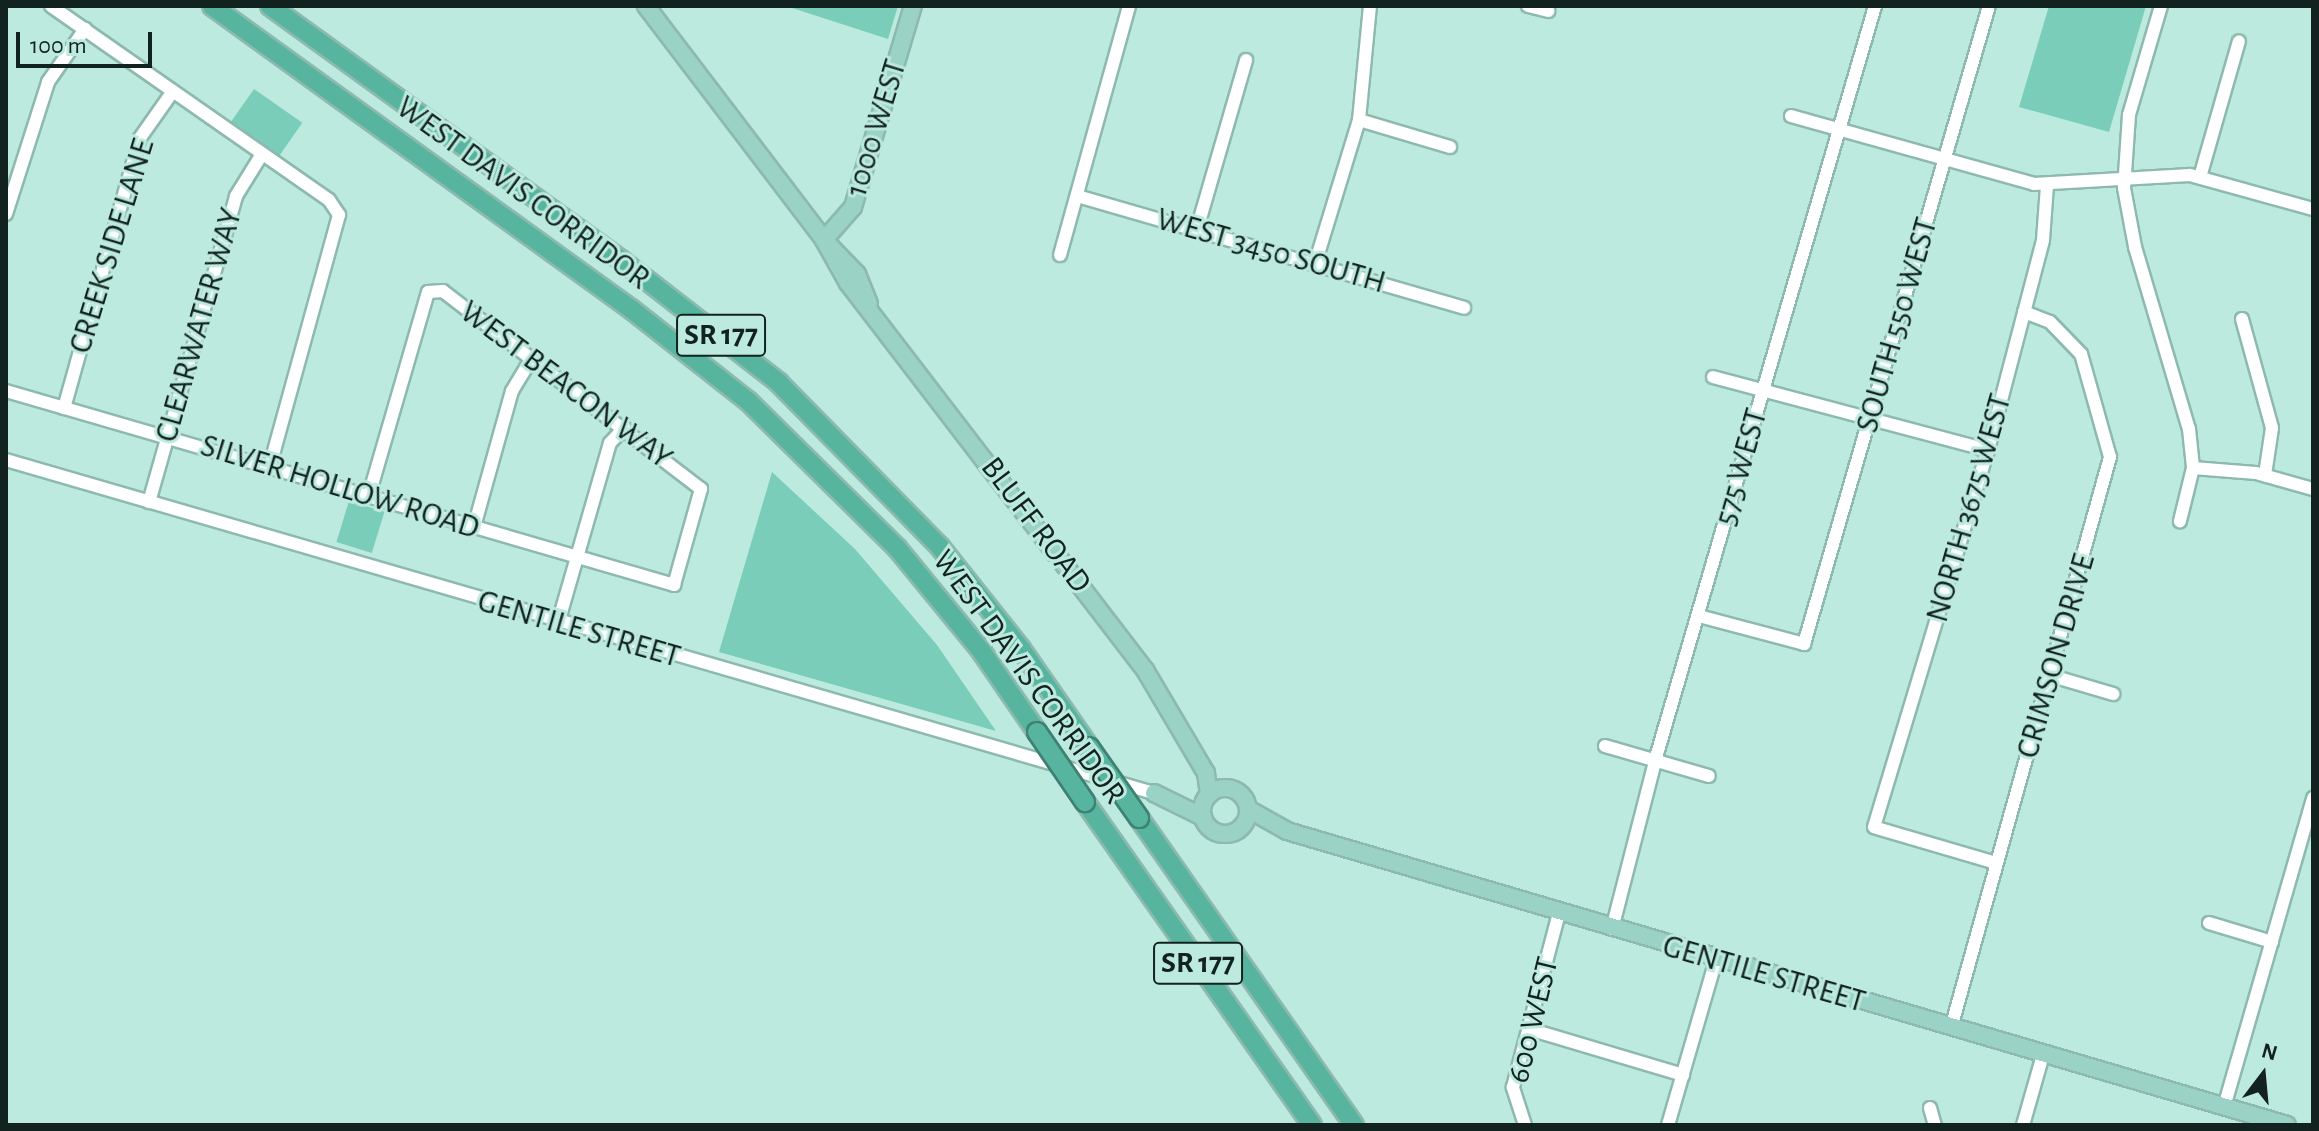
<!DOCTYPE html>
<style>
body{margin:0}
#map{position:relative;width:2319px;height:1131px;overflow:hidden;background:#bdeade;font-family:"Alegreya Sans",sans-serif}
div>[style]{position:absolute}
.green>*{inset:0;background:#7acdb9;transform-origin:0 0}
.roads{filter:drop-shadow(2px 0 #8db9ae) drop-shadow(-2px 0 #8db9ae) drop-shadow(0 2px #8db9ae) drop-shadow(0 -2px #8db9ae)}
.minor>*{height:12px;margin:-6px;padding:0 6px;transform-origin:6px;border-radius:6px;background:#fff}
.major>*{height:16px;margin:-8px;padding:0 8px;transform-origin:8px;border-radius:8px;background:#9ad2c5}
.major>.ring{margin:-8px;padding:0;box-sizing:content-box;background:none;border:16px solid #9ad2c5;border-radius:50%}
.highway>*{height:18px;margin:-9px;padding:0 9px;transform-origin:9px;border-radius:9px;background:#57b49f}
.bridges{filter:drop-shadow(2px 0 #3f8172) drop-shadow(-2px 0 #3f8172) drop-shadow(0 2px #3f8172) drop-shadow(0 -2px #3f8172)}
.highway-bridge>*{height:18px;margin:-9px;padding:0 9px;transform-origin:9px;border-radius:9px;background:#57b49f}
span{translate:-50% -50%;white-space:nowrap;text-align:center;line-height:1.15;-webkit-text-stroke:6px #bdeade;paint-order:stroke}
.shield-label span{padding:2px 6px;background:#bdeade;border:2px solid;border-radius:6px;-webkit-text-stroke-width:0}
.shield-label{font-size:30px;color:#12231f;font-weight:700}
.street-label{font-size:32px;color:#12231f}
.frame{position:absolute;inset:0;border:8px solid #12231f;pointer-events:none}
.north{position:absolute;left:2223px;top:1035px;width:80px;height:80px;-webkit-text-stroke:6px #bdeade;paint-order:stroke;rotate:16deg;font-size:22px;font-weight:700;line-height:32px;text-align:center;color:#12231f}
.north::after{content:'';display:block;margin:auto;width:28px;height:36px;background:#12231f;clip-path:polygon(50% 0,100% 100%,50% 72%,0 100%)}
.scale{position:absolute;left:16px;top:32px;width:136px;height:36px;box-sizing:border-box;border:4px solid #12231f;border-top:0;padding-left:10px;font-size:24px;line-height:28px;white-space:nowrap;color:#12231f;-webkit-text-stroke:6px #bdeade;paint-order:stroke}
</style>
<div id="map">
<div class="green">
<i style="clip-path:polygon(786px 6px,898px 6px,888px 39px)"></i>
<i style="clip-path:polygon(2049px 6px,2146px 6px,2109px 132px,2019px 107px)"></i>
<i style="left:254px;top:89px;width:59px;height:45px;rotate:35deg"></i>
<i style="clip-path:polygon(772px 472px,855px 549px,937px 645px,996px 731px,719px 652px)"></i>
<i style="left:349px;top:501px;width:37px;height:43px;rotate:17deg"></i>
</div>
<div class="roads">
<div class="minor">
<i style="left:51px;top:6px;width:339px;rotate:34.9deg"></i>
<i style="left:329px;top:200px;width:18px;rotate:56deg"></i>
<i style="left:339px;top:215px;width:259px;rotate:105.4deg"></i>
<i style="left:1528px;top:6px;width:21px;rotate:14deg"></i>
<i style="left:2161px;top:6px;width:114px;rotate:106.4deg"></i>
<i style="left:2129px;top:115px;width:73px;rotate:93.9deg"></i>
<i style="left:2124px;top:188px;width:60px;rotate:79.4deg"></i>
<i style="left:2135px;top:247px;width:190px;rotate:73.5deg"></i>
<i style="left:2189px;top:429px;width:39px;rotate:84deg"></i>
<i style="left:2193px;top:468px;width:55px;rotate:103.8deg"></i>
<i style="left:1791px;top:116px;width:252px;rotate:15.6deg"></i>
<i style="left:2034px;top:184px;width:156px;rotate:-3.3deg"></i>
<i style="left:2190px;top:175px;width:128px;rotate:15.5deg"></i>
<i style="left:1359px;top:120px;width:95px;rotate:16.5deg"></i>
<i style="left:2200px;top:177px;width:141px;rotate:-74deg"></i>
<i style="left:1077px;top:196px;width:403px;rotate:16.1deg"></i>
<i style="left:6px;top:214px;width:139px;rotate:-72.3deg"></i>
<i style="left:48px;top:82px;width:65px;rotate:-55.1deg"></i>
<i style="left:1197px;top:229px;width:176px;rotate:-73.8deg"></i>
<i style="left:1060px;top:255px;width:258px;rotate:-74.5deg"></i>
<i style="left:1315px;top:264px;width:151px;rotate:-73deg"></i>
<i style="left:1359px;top:120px;width:115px;rotate:-84.5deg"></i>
<i style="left:2242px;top:319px;width:113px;rotate:74.6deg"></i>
<i style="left:2272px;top:428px;width:48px;rotate:98.5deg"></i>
<i style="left:1713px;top:377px;width:285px;rotate:14.9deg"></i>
<i style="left:6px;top:391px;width:696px;rotate:16.19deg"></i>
<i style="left:674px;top:585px;width:100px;rotate:-74.3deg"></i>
<i style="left:701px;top:489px;width:325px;rotate:-142.5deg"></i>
<i style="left:443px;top:291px;width:15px;rotate:176deg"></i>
<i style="left:428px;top:292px;width:211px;rotate:106.2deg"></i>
<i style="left:64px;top:408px;width:280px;rotate:-74.3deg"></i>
<i style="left:140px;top:138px;width:57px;rotate:-54.9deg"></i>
<i style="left:6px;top:460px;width:1195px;rotate:16.18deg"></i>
<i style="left:2193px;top:468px;width:63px;rotate:4.5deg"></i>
<i style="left:2256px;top:473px;width:59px;rotate:15.7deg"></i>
<i style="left:149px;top:502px;width:318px;rotate:-74.1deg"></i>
<i style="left:236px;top:196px;width:49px;rotate:-58.2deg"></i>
<i style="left:474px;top:527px;width:141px;rotate:-74.4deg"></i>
<i style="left:512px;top:391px;width:39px;rotate:-59deg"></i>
<i style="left:1699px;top:616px;width:109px;rotate:14.9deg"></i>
<i style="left:1804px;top:644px;width:664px;rotate:-73.83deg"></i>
<i style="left:558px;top:623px;width:187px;rotate:-73.9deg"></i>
<i style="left:610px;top:443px;width:21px;rotate:-47deg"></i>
<i style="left:2052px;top:676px;width:64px;rotate:16.4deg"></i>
<i style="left:1605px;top:746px;width:108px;rotate:16.1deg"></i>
<i style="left:1996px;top:863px;width:127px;rotate:-163.6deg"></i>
<i style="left:1874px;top:827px;width:394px;rotate:-73.2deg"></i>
<i style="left:1988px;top:450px;width:217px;rotate:-75.3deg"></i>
<i style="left:2043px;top:240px;width:54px;rotate:-85.8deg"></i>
<i style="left:2209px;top:923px;width:66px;rotate:16.8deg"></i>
<i style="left:1612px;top:929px;width:173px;rotate:-75.6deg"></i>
<i style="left:1655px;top:761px;width:786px;rotate:-73.75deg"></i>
<i style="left:1951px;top:1028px;width:593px;rotate:-74.44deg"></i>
<i style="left:2110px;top:457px;width:107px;rotate:-105.7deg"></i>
<i style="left:2081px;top:354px;width:45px;rotate:-134.1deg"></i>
<i style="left:2050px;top:322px;width:28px;rotate:-159deg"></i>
<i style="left:1529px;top:1029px;width:161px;rotate:16.6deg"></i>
<i style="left:2224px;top:1107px;width:322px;rotate:-73.9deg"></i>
<i style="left:1930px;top:1108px;width:18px;rotate:74deg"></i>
<i style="left:1525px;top:1125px;width:40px;rotate:-108deg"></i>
<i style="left:1513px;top:1087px;width:180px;rotate:-75.2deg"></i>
<i style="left:1668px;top:1125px;width:172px;rotate:-73.8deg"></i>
<i style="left:2023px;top:1125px;width:73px;rotate:-74.1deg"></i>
</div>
<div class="major">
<i style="left:646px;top:6px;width:294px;rotate:52.7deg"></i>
<i style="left:824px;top:240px;width:47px;rotate:45.9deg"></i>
<i style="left:857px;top:274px;width:32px;rotate:68deg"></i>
<i style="left:824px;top:240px;width:49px;rotate:60.8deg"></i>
<i style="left:848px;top:283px;width:488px;rotate:52.5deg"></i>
<i style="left:1145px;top:670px;width:120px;rotate:59.4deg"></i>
<i style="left:1206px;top:773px;width:22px;rotate:82deg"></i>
<i style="left:824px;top:240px;width:44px;rotate:-48.7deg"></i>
<i style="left:853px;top:207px;width:210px;rotate:-73.4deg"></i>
<i class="ring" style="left:1202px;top:788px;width:30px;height:30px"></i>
<i style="left:1154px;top:793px;width:55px;rotate:26.1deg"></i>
<i style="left:1248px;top:809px;width:45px;rotate:29.4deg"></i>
<i style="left:1287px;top:831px;width:1042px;rotate:16.38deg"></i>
</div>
<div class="highway">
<i style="left:212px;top:6px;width:517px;rotate:35.87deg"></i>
<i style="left:631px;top:309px;width:149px;rotate:38.2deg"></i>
<i style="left:748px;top:401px;width:209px;rotate:44.6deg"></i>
<i style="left:897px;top:548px;width:134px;rotate:50.7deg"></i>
<i style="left:982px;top:652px;width:97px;rotate:55.5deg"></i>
<i style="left:270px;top:6px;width:435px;rotate:35.9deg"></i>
<i style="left:622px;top:261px;width:199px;rotate:37.8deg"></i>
<i style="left:779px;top:383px;width:230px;rotate:45.5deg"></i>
<i style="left:940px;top:547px;width:130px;rotate:51.5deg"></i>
<i style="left:1021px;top:649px;width:119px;rotate:55.2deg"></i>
<i style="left:1085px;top:802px;width:395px;rotate:54.9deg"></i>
<i style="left:1139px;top:818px;width:375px;rotate:55deg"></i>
</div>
</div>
<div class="bridges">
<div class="highway-bridge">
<i style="left:1037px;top:732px;width:85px;rotate:55.6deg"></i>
<i style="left:1089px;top:747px;width:87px;rotate:54.8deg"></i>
</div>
</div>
<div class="shield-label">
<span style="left:721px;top:335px">SR 177</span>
<span style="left:1198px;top:963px">SR 177</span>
</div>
<div class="street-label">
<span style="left:876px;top:128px;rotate:-73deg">1000 WEST</span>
<span style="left:523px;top:193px;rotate:36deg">WEST DAVIS CORRIDOR</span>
<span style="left:112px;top:246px;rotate:-73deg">CREEK SIDE LANE</span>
<span style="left:1271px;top:251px;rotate:16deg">WEST 3450 SOUTH</span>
<span style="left:199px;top:325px;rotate:-74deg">CLEARWATER WAY</span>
<span style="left:1897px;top:325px;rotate:-74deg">SOUTH 550 WEST</span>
<span style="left:566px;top:385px;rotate:37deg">WEST BEACON WAY</span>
<span style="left:1741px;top:467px;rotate:-74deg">575 WEST</span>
<span style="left:340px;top:487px;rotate:17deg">SILVER HOLLOW ROAD</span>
<span style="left:1969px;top:508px;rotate:-74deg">NORTH 3675 WEST</span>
<span style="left:1036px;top:525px;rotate:53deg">BLUFF ROAD</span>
<span style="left:579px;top:629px;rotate:16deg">GENTILE STREET</span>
<span style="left:2056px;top:656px;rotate:-74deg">CRIMSON DRIVE</span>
<span style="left:1029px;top:677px;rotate:54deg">WEST DAVIS CORRIDOR</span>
<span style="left:1764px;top:974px;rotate:16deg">GENTILE STREET</span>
<span style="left:1533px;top:1020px;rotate:-76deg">600 WEST</span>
</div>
<div class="frame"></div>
<div class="north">N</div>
<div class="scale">100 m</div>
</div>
